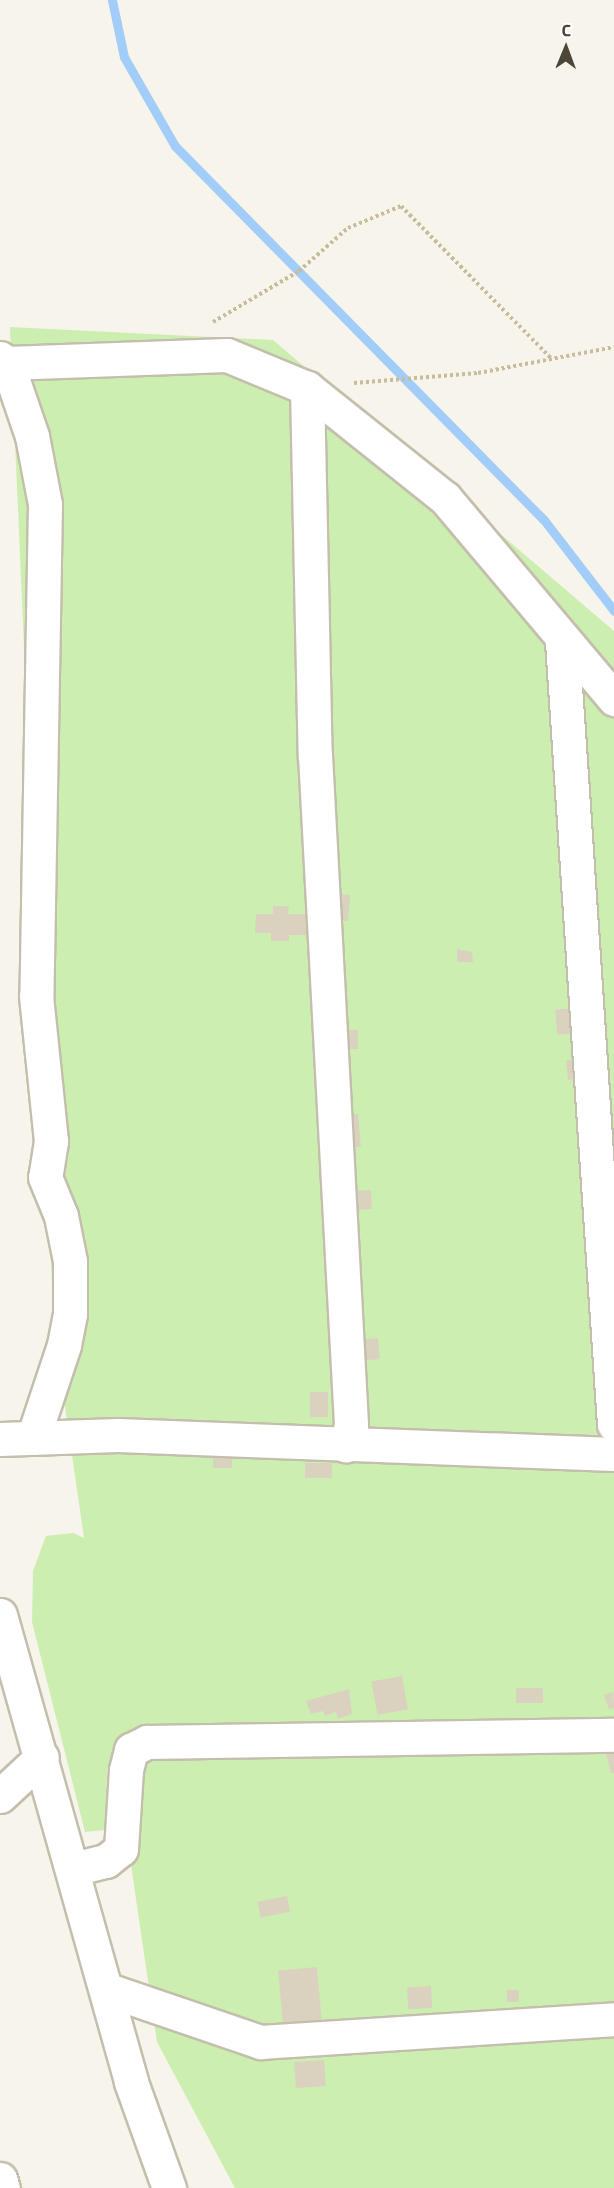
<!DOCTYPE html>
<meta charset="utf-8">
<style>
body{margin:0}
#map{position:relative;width:614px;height:2188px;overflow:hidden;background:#f7f4eb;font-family:"Exo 2",sans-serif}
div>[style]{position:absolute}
.green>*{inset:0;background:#cceeb0}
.stream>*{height:9px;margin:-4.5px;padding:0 4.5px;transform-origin:4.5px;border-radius:4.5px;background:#a2cdf8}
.building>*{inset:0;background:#dad2bf;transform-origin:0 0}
.path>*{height:4px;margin-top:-2px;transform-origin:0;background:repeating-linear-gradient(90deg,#c7bc9b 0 3px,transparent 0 6px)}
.roads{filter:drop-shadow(2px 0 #c4beac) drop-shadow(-2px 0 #c4beac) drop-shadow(0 2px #c4beac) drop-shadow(0 -2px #c4beac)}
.minor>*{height:33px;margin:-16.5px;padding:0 16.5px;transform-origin:16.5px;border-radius:16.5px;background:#fff}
span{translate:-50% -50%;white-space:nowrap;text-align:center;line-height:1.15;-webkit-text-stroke:5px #fff;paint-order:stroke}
.north{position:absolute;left:536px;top:18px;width:60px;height:60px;-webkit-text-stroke:4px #fff;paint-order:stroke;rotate:1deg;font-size:16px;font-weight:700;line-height:24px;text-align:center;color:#4c4637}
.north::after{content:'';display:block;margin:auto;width:21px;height:27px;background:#4c4637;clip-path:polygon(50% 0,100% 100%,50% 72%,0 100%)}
</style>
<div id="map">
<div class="green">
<i style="clip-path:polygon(10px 327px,273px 340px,614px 631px,614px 2188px,235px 2188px,157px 2042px,115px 1756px,107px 1771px,106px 1830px,85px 1832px,32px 1622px,33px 1571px,46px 1536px,73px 1533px,84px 1538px,54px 1331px)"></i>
</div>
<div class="stream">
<i style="left:112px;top:0;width:58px;rotate:78.1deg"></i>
<i style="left:124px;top:57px;width:103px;rotate:60.2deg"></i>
<i style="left:175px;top:146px;width:525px;rotate:45.39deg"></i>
<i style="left:544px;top:520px;width:115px;rotate:52.4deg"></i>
</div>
<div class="building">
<i style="left:334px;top:894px;width:16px;height:26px;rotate:4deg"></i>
<i style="clip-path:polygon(273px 906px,289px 906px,288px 914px,306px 914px,306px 935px,289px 935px,289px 941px,271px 941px,271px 933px,255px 933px,256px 914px,273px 914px)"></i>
<i style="clip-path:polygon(457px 949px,472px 952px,473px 962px,457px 962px)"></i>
<i style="left:576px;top:1008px;width:25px;height:21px;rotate:85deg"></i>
<i style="left:358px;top:1030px;width:19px;height:19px;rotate:90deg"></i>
<i style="left:576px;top:1059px;width:20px;height:10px;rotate:84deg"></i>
<i style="left:358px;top:1114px;width:33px;height:13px;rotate:85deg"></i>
<i style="left:371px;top:1190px;width:19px;height:22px;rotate:87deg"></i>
<i style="left:378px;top:1338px;width:21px;height:24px;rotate:85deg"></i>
<i style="left:310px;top:1392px;width:18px;height:25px"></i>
<i style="left:232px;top:1454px;width:14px;height:19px;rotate:90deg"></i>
<i style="left:305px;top:1463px;width:27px;height:15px"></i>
<i style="left:402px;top:1676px;width:34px;height:31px;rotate:80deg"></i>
<i style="left:516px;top:1688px;width:27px;height:15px"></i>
<i style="clip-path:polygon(349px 1689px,352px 1714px,338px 1719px,336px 1712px,325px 1716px,323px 1711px,311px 1714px,306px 1701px)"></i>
<i style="clip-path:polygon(613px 1692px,614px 1708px,609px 1709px,604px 1695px)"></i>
<i style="clip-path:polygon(614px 1744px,614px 1773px,611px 1773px,604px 1747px)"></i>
<i style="left:287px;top:1896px;width:16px;height:30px;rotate:79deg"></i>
<i style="left:317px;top:1967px;width:57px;height:39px;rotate:85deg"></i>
<i style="left:431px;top:1986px;width:22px;height:24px;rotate:87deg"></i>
<i style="left:507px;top:1990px;width:12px;height:12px"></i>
<i style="left:324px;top:2060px;width:26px;height:30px;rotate:86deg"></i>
</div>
<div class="path">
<i style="left:213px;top:322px;width:100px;rotate:-30.7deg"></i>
<i style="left:299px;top:271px;width:65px;rotate:-41.3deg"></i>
<i style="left:348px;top:228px;width:57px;rotate:-22.5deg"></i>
<i style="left:401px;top:206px;width:215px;rotate:45.4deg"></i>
<i style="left:354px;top:383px;width:124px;rotate:-4.6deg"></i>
<i style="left:478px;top:373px;width:138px;rotate:-10.8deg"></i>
</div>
<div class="roads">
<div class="minor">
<i style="left:0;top:358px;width:9px;rotate:36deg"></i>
<i style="left:7px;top:363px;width:77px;rotate:71.1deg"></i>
<i style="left:32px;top:436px;width:69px;rotate:79.2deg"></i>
<i style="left:45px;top:504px;width:492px;rotate:91deg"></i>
<i style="left:36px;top:996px;width:146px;rotate:84.1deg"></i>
<i style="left:51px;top:1141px;width:36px;rotate:99deg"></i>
<i style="left:45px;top:1177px;width:42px;rotate:67.7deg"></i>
<i style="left:61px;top:1216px;width:46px;rotate:78.7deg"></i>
<i style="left:70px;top:1261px;width:53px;rotate:90deg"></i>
<i style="left:70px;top:1314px;width:32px;rotate:101deg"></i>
<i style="left:64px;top:1345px;width:98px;rotate:108.4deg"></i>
<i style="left:7px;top:363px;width:220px;rotate:-2.1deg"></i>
<i style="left:227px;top:355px;width:87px;rotate:22.4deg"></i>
<i style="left:307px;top:388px;width:176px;rotate:38.6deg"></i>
<i style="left:445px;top:498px;width:263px;rotate:49.9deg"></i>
<i style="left:307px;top:388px;width:367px;rotate:88.8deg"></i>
<i style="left:315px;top:755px;width:671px;rotate:86.92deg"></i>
<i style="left:351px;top:1425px;width:21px;rotate:104deg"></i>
<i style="left:562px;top:641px;width:785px;rotate:86.2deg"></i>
<i style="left:0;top:1439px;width:118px;rotate:-1.9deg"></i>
<i style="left:118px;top:1435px;width:496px;rotate:2.2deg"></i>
<i style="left:0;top:1615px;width:485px;rotate:74.3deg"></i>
<i style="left:131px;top:2082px;width:113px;rotate:70.3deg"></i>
<i style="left:0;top:1796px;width:57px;rotate:-42.9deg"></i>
<i style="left:73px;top:1869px;width:34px;rotate:-14deg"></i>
<i style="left:106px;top:1861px;width:19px;rotate:-39deg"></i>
<i style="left:121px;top:1849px;width:79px;rotate:-86.4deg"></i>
<i style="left:126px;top:1770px;width:21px;rotate:-76deg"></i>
<i style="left:131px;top:1750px;width:18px;rotate:-27deg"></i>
<i style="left:147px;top:1742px;width:467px;rotate:-0.9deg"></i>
<i style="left:108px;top:1990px;width:162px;rotate:18.8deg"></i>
<i style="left:261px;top:2042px;width:354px;rotate:-3.7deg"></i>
<i style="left:0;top:2179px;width:9px;rotate:72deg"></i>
</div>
</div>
<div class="north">С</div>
</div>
